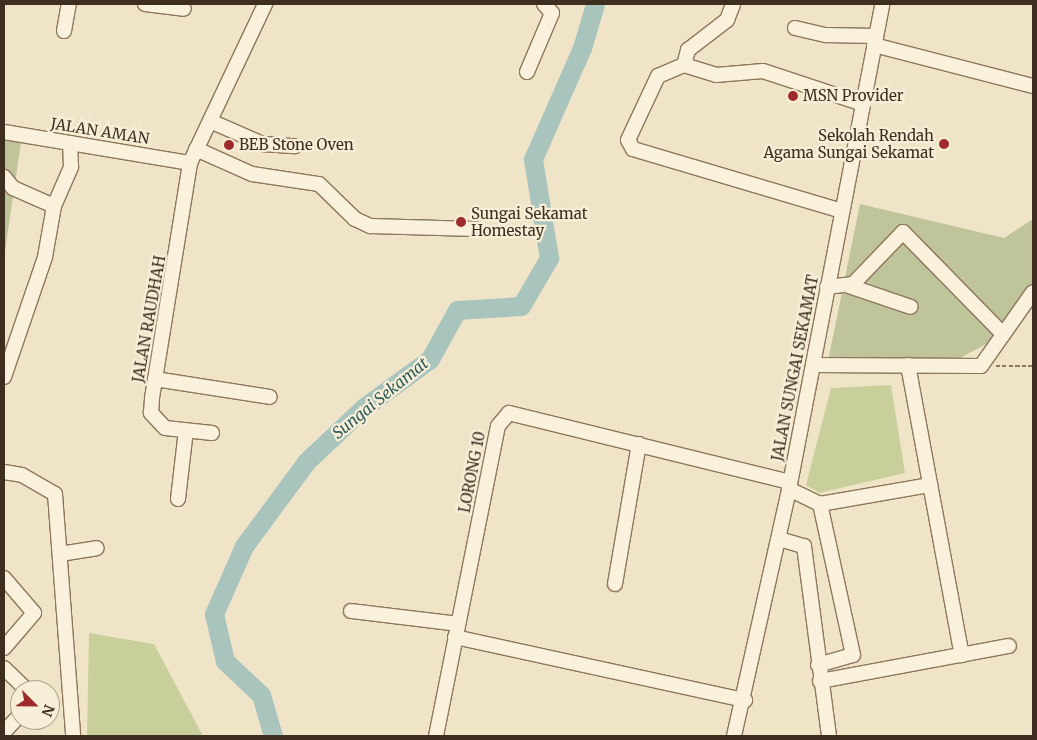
<!DOCTYPE html>
<style>
body{margin:0}
#map{position:relative;width:1037px;height:740px;overflow:hidden;background:#f0e4c8;font-family:Merriweather,serif}
div>[style]{position:absolute}
.green>*{inset:0;background:#c9cf9b}
.cemetery>*{inset:0;background:#bfc49a}
.river>*{height:19px;margin:-9.5px;padding:0 9.5px;transform-origin:9.5px;border-radius:9.5px;background:#a9c4bc}
.path>*{height:2px;margin-top:-1px;transform-origin:0;background:repeating-linear-gradient(90deg,#8d765c 0 4px,transparent 0 6.5px)}
.roads{filter:drop-shadow(1px 0 #8d765c) drop-shadow(-1px 0 #8d765c) drop-shadow(0 1px #8d765c) drop-shadow(0 -1px #8d765c)}
.minor>*{height:14px;margin:-7px;padding:0 7px;transform-origin:7px;border-radius:7px;background:#faf1dc}
.dots>*{width:14px;height:14px;translate:-50% -50%;box-sizing:border-box;border:2px solid #f7eed8;border-radius:50%}
span{translate:-50% -50%;white-space:nowrap;text-align:center;line-height:1.15;-webkit-text-stroke:4.5px #f7eed8;paint-order:stroke}
.poi-label{font-size:15px;color:#3d2e20}
.left{translate:0 -50%;text-align:left}
.right{translate:-100% -50%;text-align:right}
.street-label{font-size:15px;color:#3d2e20}
.water-label{font-size:16px;color:#2f5d5a;font-style:italic}
.frame{position:absolute;inset:0;border:5px solid #3d2e20;pointer-events:none}
.north{position:absolute;left:10px;top:680px;width:50px;height:50px;box-sizing:border-box;background:#f7eed8;border:1px solid #ada18e;border-radius:50%;rotate:113deg;font-size:14px;font-weight:700;line-height:20px;text-align:center;color:#3d2e20}
.north::after{content:'';display:block;margin:auto;width:18px;height:22px;background:#9e2a2b;clip-path:polygon(50% 0,100% 100%,50% 72%,0 100%)}
</style>
<div id="map">
<div class="green">
<i style="clip-path:polygon(891px 385px,905px 473px,819px 493px,806px 485px,831px 388px)"></i>
<i style="clip-path:polygon(89px 633px,154px 644px,203px 736px,87px 736px)"></i>
</div>
<div class="cemetery">
<i style="clip-path:polygon(4px 140px,21px 142px,4px 258px)"></i>
<i style="clip-path:polygon(860px 204px,1004px 238px,1033px 219px,1033px 300px,994px 340px,958px 359px,828px 361px)"></i>
</div>
<div class="river">
<i style="left:273px;top:736px;width:43px;rotate:-106.3deg"></i>
<i style="left:261px;top:695px;width:50px;rotate:-136.6deg"></i>
<i style="left:225px;top:661px;width:48px;rotate:-103.2deg"></i>
<i style="left:214px;top:614px;width:74px;rotate:-66.2deg"></i>
<i style="left:244px;top:546px;width:106px;rotate:-53.5deg"></i>
<i style="left:307px;top:461px;width:77px;rotate:-43.4deg"></i>
<i style="left:363px;top:408px;width:83px;rotate:-36.2deg"></i>
<i style="left:430px;top:359px;width:56px;rotate:-61.1deg"></i>
<i style="left:457px;top:310px;width:64px;rotate:-3.6deg"></i>
<i style="left:521px;top:306px;width:56px;rotate:-59.7deg"></i>
<i style="left:549px;top:258px;width:100px;rotate:-99.2deg"></i>
<i style="left:533px;top:159px;width:121px;rotate:-66.2deg"></i>
<i style="left:582px;top:48px;width:46px;rotate:-73.5deg"></i>
</div>
<div class="path">
<i style="left:996px;top:366px;width:37px"></i>
</div>
<div class="roads">
<div class="minor">
<i style="left:145px;top:4px;width:39px;rotate:7deg"></i>
<i style="left:795px;top:28px;width:32px;rotate:13deg"></i>
<i style="left:826px;top:35px;width:50px;rotate:1.1deg"></i>
<i style="left:64px;top:31px;width:27px;rotate:-80deg"></i>
<i style="left:874px;top:45px;width:164px;rotate:14.5deg"></i>
<i style="left:684px;top:65px;width:16px;rotate:-75deg"></i>
<i style="left:688px;top:50px;width:49px;rotate:-37.6deg"></i>
<i style="left:727px;top:20px;width:17px;rotate:-69deg"></i>
<i style="left:527px;top:72px;width:64px;rotate:-67deg"></i>
<i style="left:552px;top:13px;width:12px;rotate:-132deg"></i>
<i style="left:210px;top:121px;width:58px;rotate:23.5deg"></i>
<i style="left:263px;top:144px;width:32px;rotate:4deg"></i>
<i style="left:4px;top:132px;width:189px;rotate:9.5deg"></i>
<i style="left:196px;top:149px;width:61px;rotate:24.1deg"></i>
<i style="left:252px;top:174px;width:68px;rotate:8.5deg"></i>
<i style="left:319px;top:184px;width:50px;rotate:44.2deg"></i>
<i style="left:355px;top:219px;width:17px;rotate:25deg"></i>
<i style="left:370px;top:226px;width:105px;rotate:1.6deg"></i>
<i style="left:4px;top:177px;width:14px;rotate:51deg"></i>
<i style="left:13px;top:188px;width:45px;rotate:23.7deg"></i>
<i style="left:842px;top:211px;width:218px;rotate:-163.5deg"></i>
<i style="left:633px;top:149px;width:10px;rotate:-119deg"></i>
<i style="left:628px;top:140px;width:71px;rotate:-64.9deg"></i>
<i style="left:658px;top:76px;width:28px;rotate:-23deg"></i>
<i style="left:684px;top:65px;width:34px;rotate:17deg"></i>
<i style="left:716px;top:75px;width:47px;rotate:-4.9deg"></i>
<i style="left:763px;top:71px;width:105px;rotate:18.3deg"></i>
<i style="left:849px;top:286px;width:65px;rotate:18.7deg"></i>
<i style="left:827px;top:287px;width:26px;rotate:-7deg"></i>
<i style="left:853px;top:284px;width:72px;rotate:-46.1deg"></i>
<i style="left:903px;top:232px;width:143px;rotate:45.6deg"></i>
<i style="left:813px;top:365px;width:168px;rotate:0.3deg"></i>
<i style="left:981px;top:366px;width:90px;rotate:-54.9deg"></i>
<i style="left:908px;top:365px;width:295px;rotate:79.5deg"></i>
<i style="left:4px;top:377px;width:127px;rotate:-71.1deg"></i>
<i style="left:45px;top:257px;width:52px;rotate:-80deg"></i>
<i style="left:54px;top:206px;width:43px;rotate:-66.4deg"></i>
<i style="left:71px;top:167px;width:24px;rotate:-92deg"></i>
<i style="left:155px;top:379px;width:116px;rotate:8.9deg"></i>
<i style="left:212px;top:433px;width:47px;rotate:-173.9deg"></i>
<i style="left:165px;top:428px;width:21px;rotate:-133deg"></i>
<i style="left:151px;top:413px;width:15px;rotate:-86deg"></i>
<i style="left:152px;top:398px;width:238px;rotate:-80.8deg"></i>
<i style="left:190px;top:163px;width:176px;rotate:-64.7deg"></i>
<i style="left:4px;top:472px;width:18px;rotate:9deg"></i>
<i style="left:22px;top:475px;width:38px;rotate:30deg"></i>
<i style="left:55px;top:494px;width:243px;rotate:85.7deg"></i>
<i style="left:789px;top:489px;width:34px;rotate:26deg"></i>
<i style="left:820px;top:504px;width:112px;rotate:-9.8deg"></i>
<i style="left:178px;top:499px;width:69px;rotate:-83.4deg"></i>
<i style="left:779px;top:539px;width:26px;rotate:16deg"></i>
<i style="left:804px;top:546px;width:192px;rotate:82.5deg"></i>
<i style="left:60px;top:554px;width:37px;rotate:-9deg"></i>
<i style="left:4px;top:578px;width:46px;rotate:49.4deg"></i>
<i style="left:34px;top:613px;width:46px;rotate:130.6deg"></i>
<i style="left:615px;top:584px;width:142px;rotate:-80.3deg"></i>
<i style="left:351px;top:611px;width:108px;rotate:6.9deg"></i>
<i style="left:455px;top:637px;width:297px;rotate:12.3deg"></i>
<i style="left:818px;top:665px;width:36px;rotate:-16deg"></i>
<i style="left:853px;top:655px;width:155px;rotate:-102.3deg"></i>
<i style="left:4px;top:668px;width:32px;rotate:44deg"></i>
<i style="left:820px;top:681px;width:192px;rotate:-10.5deg"></i>
<i style="left:4px;top:732px;width:23px;rotate:-47deg"></i>
<i style="left:436px;top:736px;width:316px;rotate:-78.7deg"></i>
<i style="left:498px;top:426px;width:17px;rotate:-50deg"></i>
<i style="left:509px;top:413px;width:288px;rotate:13.8deg"></i>
<i style="left:734px;top:736px;width:253px;rotate:-77.4deg"></i>
<i style="left:789px;top:489px;width:494px;rotate:-79.1deg"></i>
</div>
</div>
<div class="dots">
<i style="left:793px;top:96px;background:#9e2a2b"></i>
<i style="left:944px;top:144px;background:#9e2a2b"></i>
<i style="left:229px;top:145px;background:#9e2a2b"></i>
<i style="left:461px;top:222px;background:#9e2a2b"></i>
</div>
<div class="poi-label">
<span class="left" style="left:803px;top:96px">MSN Provider</span>
<span class="right" style="left:934px;top:144px">Sekolah Rendah<br>Agama Sungai Sekamat</span>
<span class="left" style="left:239px;top:145px">BEB Stone Oven</span>
<span class="left" style="left:471px;top:222px">Sungai Sekamat<br>Homestay</span>
</div>
<div class="street-label">
<span style="left:100px;top:131px;rotate:9deg">JALAN AMAN</span>
<span style="left:149px;top:319px;rotate:-80deg">JALAN RAUDHAH</span>
<span style="left:795px;top:368px;rotate:-79deg">JALAN SUNGAI SEKAMAT</span>
<span style="left:472px;top:472px;rotate:-79deg">LORONG 10</span>
</div>
<div class="water-label">
<span style="left:380px;top:398px;rotate:-39deg">Sungai Sekamat</span>
</div>
<div class="frame"></div>
<div class="north">N</div>
</div>
